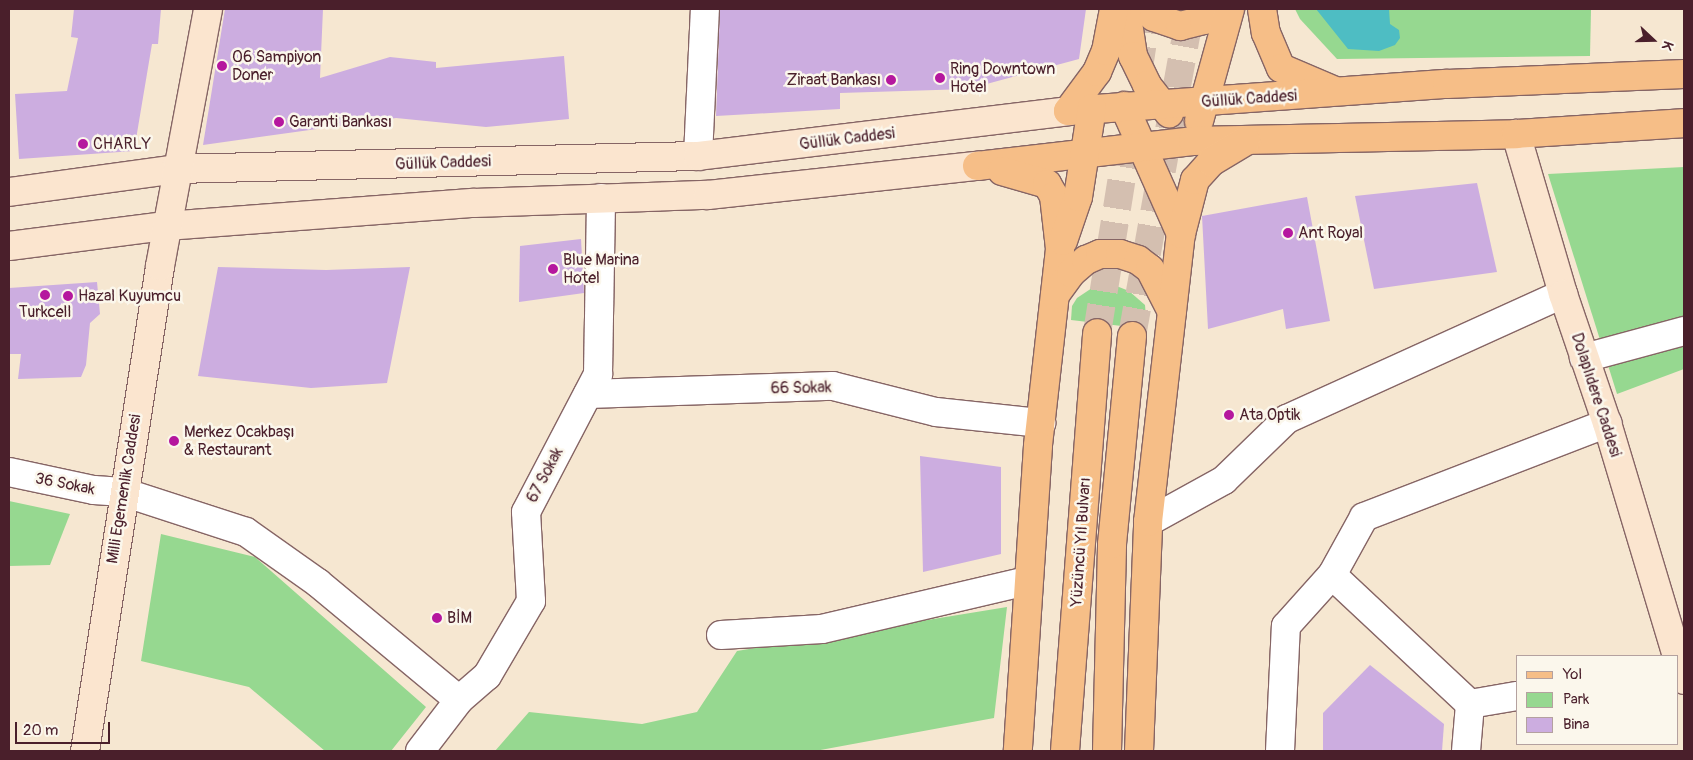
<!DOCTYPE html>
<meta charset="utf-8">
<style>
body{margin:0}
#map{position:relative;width:1693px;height:760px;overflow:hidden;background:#f6e7d1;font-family:Pangolin,sans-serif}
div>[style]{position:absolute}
.green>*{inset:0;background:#96d890}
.water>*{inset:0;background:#4ebdc3}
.building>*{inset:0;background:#ccade0}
.primary-tunnel>*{height:28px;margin-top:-14px;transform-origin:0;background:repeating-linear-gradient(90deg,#d4bfb0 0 28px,transparent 0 42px)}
.roads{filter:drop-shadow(1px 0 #866565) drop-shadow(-1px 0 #866565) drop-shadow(0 1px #866565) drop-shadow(0 -1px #866565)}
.street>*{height:28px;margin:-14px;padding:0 14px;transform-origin:14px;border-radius:14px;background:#fff}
.secondary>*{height:28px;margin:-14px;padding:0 14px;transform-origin:14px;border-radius:14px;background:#fbe5cf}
.primary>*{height:28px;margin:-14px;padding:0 14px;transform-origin:14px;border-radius:14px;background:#f6be87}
.dots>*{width:14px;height:14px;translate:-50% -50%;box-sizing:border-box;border:2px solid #fbf7ec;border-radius:50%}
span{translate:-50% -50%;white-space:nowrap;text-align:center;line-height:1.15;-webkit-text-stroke:5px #fbf7ec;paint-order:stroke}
.poi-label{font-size:16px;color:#4a1f2b}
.left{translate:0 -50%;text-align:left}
.right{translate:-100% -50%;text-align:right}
.street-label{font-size:16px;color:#4a1f2b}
.frame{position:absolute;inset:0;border:10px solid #4a1f2b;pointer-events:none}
.legend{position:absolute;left:1516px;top:655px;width:162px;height:90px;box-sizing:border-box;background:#fbf7ec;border:1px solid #b4a19f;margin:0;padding:6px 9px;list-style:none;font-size:15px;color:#4a1f2b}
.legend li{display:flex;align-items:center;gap:10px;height:25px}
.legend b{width:25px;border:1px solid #b4a19f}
.north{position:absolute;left:1628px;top:15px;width:50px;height:50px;-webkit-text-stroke:4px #fbf7ec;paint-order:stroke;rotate:111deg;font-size:14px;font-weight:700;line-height:20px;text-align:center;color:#4a1f2b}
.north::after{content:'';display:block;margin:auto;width:18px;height:22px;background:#4a1f2b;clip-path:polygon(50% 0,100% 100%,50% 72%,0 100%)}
.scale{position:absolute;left:15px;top:722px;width:95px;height:22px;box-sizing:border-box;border:2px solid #4a1f2b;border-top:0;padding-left:6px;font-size:15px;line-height:18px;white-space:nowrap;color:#4a1f2b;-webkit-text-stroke:4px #fbf7ec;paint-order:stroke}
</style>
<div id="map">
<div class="green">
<i style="clip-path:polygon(1295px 9px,1591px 9px,1590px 56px,1337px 59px,1300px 19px)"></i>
<i style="clip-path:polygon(1684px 167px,1684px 369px,1617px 394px,1548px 174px)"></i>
<i style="clip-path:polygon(1114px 285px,1129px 291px,1145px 305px,1147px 329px,1071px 320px,1072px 306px,1077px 298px,1092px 288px)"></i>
<i style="clip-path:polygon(9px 501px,70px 514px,50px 565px,9px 566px)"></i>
<i style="clip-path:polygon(161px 534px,255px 557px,426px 707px,391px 751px,325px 751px,249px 687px,141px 661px)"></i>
<i style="clip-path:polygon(1007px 607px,994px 718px,815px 751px,495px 751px,529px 712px,642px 724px,697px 712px,737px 651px)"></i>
</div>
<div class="water">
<i style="clip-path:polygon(1316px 9px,1389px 9px,1390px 24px,1399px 30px,1400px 38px,1395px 45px,1379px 51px,1348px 49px)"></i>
</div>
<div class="building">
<i style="clip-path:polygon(74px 9px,161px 9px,158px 44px,152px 44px,134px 151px,19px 159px,15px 94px,67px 91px,78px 38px,71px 37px)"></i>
<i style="clip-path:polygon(225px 9px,323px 9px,320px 78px,390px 57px,436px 62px,436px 68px,564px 56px,569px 119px,486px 127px,396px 118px,203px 145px)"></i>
<i style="clip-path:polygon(720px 9px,1086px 9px,1079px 59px,968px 89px,840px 93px,840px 109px,716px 116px)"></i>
<i style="clip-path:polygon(1477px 183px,1497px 272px,1374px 289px,1355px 196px)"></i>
<i style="clip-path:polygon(1307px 197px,1330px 321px,1286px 329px,1283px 309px,1208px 329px,1202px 216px)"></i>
<i style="clip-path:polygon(581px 239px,584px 293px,519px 302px,520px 246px)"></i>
<i style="clip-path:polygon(218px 267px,326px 270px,410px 267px,387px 383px,311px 388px,198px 376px)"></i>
<i style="clip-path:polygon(97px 282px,100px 314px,90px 323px,86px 365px,81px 377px,18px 379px,21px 354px,9px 354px,9px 288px)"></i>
<i style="clip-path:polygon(920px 456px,1001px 467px,1001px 554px,923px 572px)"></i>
<i style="clip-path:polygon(1370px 665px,1444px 724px,1442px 751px,1323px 751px,1323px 713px)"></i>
</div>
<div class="primary-tunnel">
<i style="left:1138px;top:74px;width:66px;rotate:-81.3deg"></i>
<i style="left:1097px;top:333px;width:210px;rotate:-80.9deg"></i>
<i style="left:1132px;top:336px;width:332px;rotate:-79.8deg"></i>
</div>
<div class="roads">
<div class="street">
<i style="left:698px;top:156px;width:147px;rotate:-87.3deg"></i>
<i style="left:1584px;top:358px;width:104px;rotate:-15.1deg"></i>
<i style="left:588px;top:394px;width:245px;rotate:-1.9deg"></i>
<i style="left:833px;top:386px;width:106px;rotate:14.2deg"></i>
<i style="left:936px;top:412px;width:106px;rotate:6deg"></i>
<i style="left:9px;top:472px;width:87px;rotate:12deg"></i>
<i style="left:94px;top:490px;width:29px;rotate:4deg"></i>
<i style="left:123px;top:492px;width:129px;rotate:18deg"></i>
<i style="left:246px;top:532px;width:88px;rotate:35.3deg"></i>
<i style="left:318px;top:583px;width:183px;rotate:39.7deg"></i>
<i style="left:1148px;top:522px;width:87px;rotate:-28.9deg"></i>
<i style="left:1224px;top:480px;width:88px;rotate:-44.1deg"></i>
<i style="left:1287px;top:419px;width:303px;rotate:-24.4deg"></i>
<i style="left:1332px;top:575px;width:189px;rotate:43.1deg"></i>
<i style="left:1470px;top:704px;width:48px;rotate:-9.7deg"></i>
<i style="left:721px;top:635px;width:101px;rotate:-3.4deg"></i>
<i style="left:822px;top:629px;width:211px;rotate:-13.2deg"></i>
<i style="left:420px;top:751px;width:64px;rotate:-52.6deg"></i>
<i style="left:459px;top:700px;width:37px;rotate:-41deg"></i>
<i style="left:487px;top:676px;width:87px;rotate:-59.6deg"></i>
<i style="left:531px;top:601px;width:89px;rotate:-93.2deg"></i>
<i style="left:526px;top:512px;width:156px;rotate:-62.4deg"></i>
<i style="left:598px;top:374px;width:176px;rotate:-89deg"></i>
<i style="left:1280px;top:751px;width:125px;rotate:-87.3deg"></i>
<i style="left:1286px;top:626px;width:69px;rotate:-48deg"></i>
<i style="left:1332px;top:575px;width:66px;rotate:-61.1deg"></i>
<i style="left:1364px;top:517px;width:261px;rotate:-21.1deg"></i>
<i style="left:1466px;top:751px;width:47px;rotate:-85.1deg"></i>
</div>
<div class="secondary">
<i style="left:1516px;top:134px;width:167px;rotate:73.6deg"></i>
<i style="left:1563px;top:294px;width:136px;rotate:71.2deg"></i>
<i style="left:1607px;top:423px;width:243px;rotate:73.3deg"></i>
<i style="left:9px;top:192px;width:169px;rotate:-7.8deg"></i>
<i style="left:176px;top:169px;width:522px;rotate:-1.43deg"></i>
<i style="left:698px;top:156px;width:373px;rotate:-6.9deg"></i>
<i style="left:9px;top:246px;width:158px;rotate:-7.3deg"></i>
<i style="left:166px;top:226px;width:309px;rotate:-4.3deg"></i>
<i style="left:474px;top:203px;width:234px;rotate:-2deg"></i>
<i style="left:708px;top:195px;width:271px;rotate:-6.2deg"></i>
<i style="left:1677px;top:657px;width:24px;rotate:73deg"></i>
<i style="left:85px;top:751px;width:491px;rotate:-81.2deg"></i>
<i style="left:160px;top:266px;width:261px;rotate:-79.4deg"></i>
</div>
<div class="primary">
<i style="left:1126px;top:9px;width:48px;rotate:81.5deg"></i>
<i style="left:1133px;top:56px;width:32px;rotate:64deg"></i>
<i style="left:1147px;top:85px;width:36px;rotate:52deg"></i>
<i style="left:1144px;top:9px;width:13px;rotate:39deg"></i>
<i style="left:1154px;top:17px;width:28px;rotate:19deg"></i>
<i style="left:1180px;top:26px;width:25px;rotate:-14deg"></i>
<i style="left:1204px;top:20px;width:16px;rotate:-45deg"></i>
<i style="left:1262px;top:9px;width:24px;rotate:81deg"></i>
<i style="left:1266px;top:33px;width:38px;rotate:67deg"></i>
<i style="left:1281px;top:68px;width:56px;rotate:22.9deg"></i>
<i style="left:1124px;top:106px;width:140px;rotate:66deg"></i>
<i style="left:1068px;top:111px;width:380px;rotate:-4.1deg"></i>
<i style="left:1447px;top:84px;width:237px;rotate:-2.4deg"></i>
<i style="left:1068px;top:111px;width:49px;rotate:-53.4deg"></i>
<i style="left:1097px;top:72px;width:23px;rotate:-67deg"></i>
<i style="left:1106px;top:51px;width:43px;rotate:-79.2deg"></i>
<i style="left:1199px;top:121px;width:116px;rotate:-74.5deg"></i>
<i style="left:977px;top:166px;width:217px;rotate:-6.6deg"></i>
<i style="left:1193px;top:141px;width:323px;rotate:-1.2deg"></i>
<i style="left:1516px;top:134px;width:168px;rotate:-3.7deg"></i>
<i style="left:1002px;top:171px;width:47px;rotate:16.1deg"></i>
<i style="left:1047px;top:184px;width:14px;rotate:60deg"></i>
<i style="left:1054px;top:196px;width:53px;rotate:83.5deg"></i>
<i style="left:1060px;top:249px;width:198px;rotate:96.4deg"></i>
<i style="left:1038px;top:446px;width:306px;rotate:93.8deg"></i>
<i style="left:1063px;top:241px;width:46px;rotate:-71.2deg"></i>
<i style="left:1078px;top:197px;width:90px;rotate:-81.1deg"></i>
<i style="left:1055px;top:295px;width:27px;rotate:-54deg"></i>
<i style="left:1071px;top:273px;width:20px;rotate:-41deg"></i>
<i style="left:1086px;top:260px;width:15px;rotate:-23deg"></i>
<i style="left:1100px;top:254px;width:20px"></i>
<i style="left:1120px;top:254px;width:19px;rotate:18deg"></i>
<i style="left:1138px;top:260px;width:15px;rotate:37deg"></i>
<i style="left:1150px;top:269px;width:48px;rotate:62.9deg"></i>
<i style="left:1065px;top:751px;width:419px;rotate:-85.6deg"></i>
<i style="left:1107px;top:751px;width:207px;rotate:-88.6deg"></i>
<i style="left:1112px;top:544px;width:209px;rotate:-84.5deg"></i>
<i style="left:1139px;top:751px;width:229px;rotate:-87.7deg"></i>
<i style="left:1148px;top:522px;width:290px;rotate:-83.5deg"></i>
<i style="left:1181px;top:234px;width:56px;rotate:-75.5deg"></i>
<i style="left:1195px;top:180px;width:24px;rotate:-48deg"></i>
<i style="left:1211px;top:162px;width:41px;rotate:-31deg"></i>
</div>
</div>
<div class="dots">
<i style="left:222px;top:66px;background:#b5179e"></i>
<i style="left:940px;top:78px;background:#b5179e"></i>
<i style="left:891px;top:80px;background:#b5179e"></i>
<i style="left:279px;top:122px;background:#b5179e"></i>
<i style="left:83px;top:144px;background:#b5179e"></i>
<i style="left:1288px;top:233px;background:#b5179e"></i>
<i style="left:553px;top:269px;background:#b5179e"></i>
<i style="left:45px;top:295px;background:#b5179e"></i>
<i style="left:68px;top:296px;background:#b5179e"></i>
<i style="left:1229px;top:415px;background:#b5179e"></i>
<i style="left:174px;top:441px;background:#b5179e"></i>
<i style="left:437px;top:618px;background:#b5179e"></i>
</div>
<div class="poi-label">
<span class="left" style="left:232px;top:66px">06 Sampiyon<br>Doner</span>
<span class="left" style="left:950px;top:78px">Ring Downtown<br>Hotel</span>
<span class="right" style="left:881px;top:80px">Ziraat Bankası</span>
<span class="left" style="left:289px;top:122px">Garanti Bankası</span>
<span class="left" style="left:93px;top:144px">CHARLY</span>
<span class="left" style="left:1298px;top:233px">Ant Royal</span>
<span class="left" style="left:563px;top:269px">Blue Marina<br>Hotel</span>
<span class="left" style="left:78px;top:296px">Hazal Kuyumcu</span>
<span style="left:45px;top:312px">Turkcell</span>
<span class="left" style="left:1239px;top:415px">Ata Optik</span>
<span class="left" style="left:184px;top:441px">Merkez Ocakbaşı<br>&amp; Restaurant</span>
<span class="left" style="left:447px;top:618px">BİM</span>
</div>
<div class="street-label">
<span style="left:1249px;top:99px;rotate:-4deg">Güllük Caddesi</span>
<span style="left:847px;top:139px;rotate:-7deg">Güllük Caddesi</span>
<span style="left:443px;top:163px;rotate:-2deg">Güllük Caddesi</span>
<span style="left:801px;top:388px;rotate:-1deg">66 Sokak</span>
<span style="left:1596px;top:395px;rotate:72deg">Dolaplıdere Caddesi</span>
<span style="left:545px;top:475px;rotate:-62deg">67 Sokak</span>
<span style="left:65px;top:484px;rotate:11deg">36 Sokak</span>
<span style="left:124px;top:489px;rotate:-81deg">Milli Egemenlik Caddesi</span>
<span style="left:1081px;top:542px;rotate:-86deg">Yüzüncü Yıl Bulvarı</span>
</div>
<div class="frame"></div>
<ul class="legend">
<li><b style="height:6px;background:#f6be87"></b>Yol</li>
<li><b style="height:14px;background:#96d890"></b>Park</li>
<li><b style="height:14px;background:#ccade0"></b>Bina</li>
</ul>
<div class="north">K</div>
<div class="scale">20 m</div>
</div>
